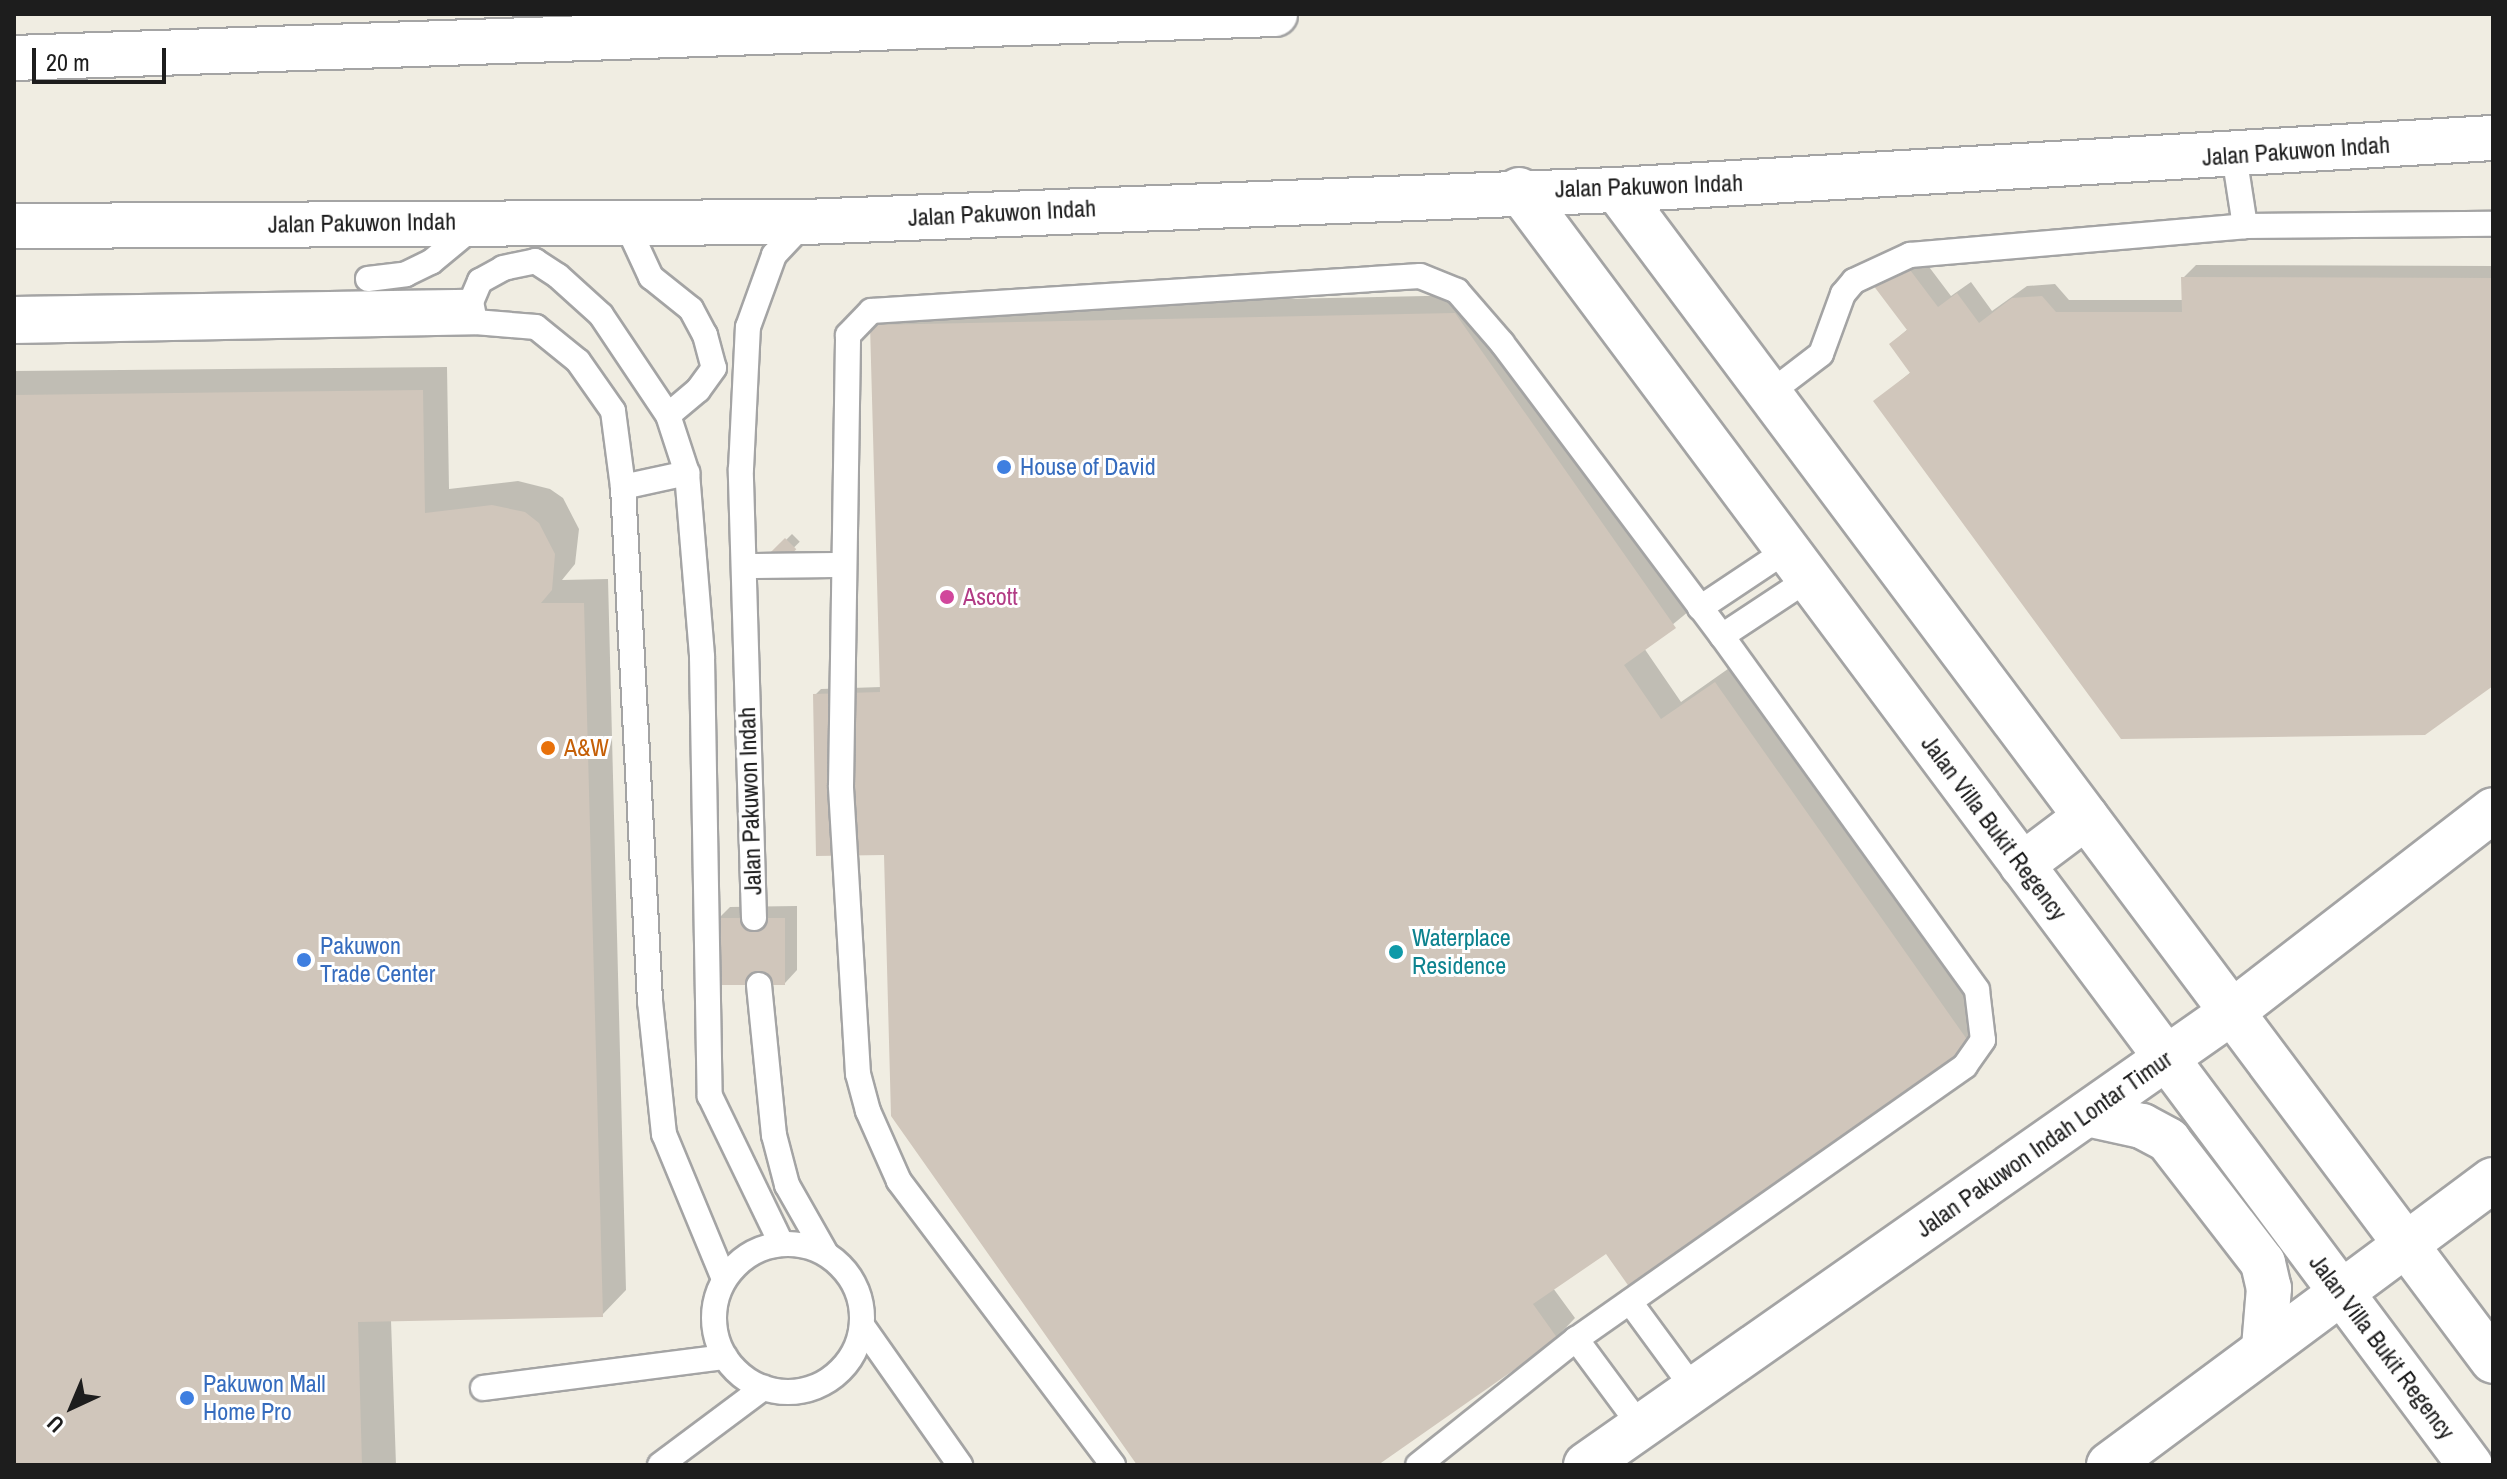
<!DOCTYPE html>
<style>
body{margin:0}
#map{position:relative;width:2507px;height:1479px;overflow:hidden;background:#f0ede2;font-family:"Archivo Narrow",sans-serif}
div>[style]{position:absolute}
.shadow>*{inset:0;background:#0003;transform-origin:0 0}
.building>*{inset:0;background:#d0c6bb;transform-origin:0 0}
.roads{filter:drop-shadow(2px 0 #a4a4a4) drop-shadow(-2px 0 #a4a4a4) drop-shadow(0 2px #a4a4a4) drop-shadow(0 -2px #a4a4a4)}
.service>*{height:24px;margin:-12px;padding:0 12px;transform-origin:12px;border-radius:12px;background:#fff}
.service>.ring{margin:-12px;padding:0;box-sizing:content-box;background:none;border:24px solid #fff;border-radius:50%}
.minor>*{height:44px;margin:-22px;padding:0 22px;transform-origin:22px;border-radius:22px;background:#fff}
.tertiary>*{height:44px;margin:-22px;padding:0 22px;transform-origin:22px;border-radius:22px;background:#fff}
.dots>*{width:22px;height:22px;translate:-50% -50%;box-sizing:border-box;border:4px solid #fff;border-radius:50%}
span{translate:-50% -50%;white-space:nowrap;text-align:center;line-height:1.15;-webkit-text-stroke:6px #fff;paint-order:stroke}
.street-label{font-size:24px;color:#1d1d1d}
.shop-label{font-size:24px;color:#366cbe}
.left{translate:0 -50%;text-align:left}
.hotel-label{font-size:24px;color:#b23c85}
.food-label{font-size:24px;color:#c56008}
.culture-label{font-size:24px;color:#0d838f}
.frame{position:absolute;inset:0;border:16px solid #1d1d1d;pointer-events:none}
.north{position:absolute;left:32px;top:1367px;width:80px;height:80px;-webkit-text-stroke:6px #fff;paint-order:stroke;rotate:224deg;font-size:22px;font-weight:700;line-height:32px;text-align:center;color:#1d1d1d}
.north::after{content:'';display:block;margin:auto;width:28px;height:36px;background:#1d1d1d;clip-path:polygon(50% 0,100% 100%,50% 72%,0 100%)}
.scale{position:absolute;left:32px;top:48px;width:134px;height:36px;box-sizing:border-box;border:4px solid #1d1d1d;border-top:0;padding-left:10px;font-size:24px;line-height:28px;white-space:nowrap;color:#1d1d1d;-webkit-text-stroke:6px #fff;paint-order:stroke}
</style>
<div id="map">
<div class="shadow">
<i style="clip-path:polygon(1917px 251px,1951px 296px,1971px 282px,1992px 311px,2027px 286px,2055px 284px,2069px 300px,2184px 300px,2183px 278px,2196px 265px,2493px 266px,2493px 683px,1875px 402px,1911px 372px,1891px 344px,1909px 328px,1876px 285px)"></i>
<i style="clip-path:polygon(1474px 295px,1694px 607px,1644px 648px,1681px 702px,1735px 664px,1991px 1028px,1606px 1251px,1553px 1288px,1575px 1318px,1557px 1337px,1375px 1465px,1140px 1465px,886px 850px,815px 695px,821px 689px,881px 687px,872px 326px,891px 307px)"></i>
<i style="clip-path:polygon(447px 367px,449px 489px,518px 481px,550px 489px,563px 498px,579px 529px,575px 564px,562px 580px,608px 579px,626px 1290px,602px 1315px,391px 1320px,396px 1465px,14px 1465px,14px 371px)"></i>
<i style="left:792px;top:534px;width:11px;height:27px;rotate:45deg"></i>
<i style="clip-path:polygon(797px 906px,797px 970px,785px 983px,718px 919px,730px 907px)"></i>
</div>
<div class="building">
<i style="clip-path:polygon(1904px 262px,1938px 307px,1957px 293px,1979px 323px,2012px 298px,2042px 296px,2056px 312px,2182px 312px,2181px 277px,2493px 278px,2493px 686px,2425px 735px,2121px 739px,1873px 401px,1910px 373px,1889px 344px,1907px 330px,1873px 285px)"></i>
<i style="clip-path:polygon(1455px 313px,1676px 628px,1624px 665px,1661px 719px,1715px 682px,1973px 1048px,1630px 1288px,1606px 1254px,1533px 1304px,1558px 1339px,1378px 1465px,1137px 1465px,891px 1116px,884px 855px,816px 856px,813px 694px,880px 692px,870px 325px)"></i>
<i style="clip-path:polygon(423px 390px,425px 513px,492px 505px,525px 512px,539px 523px,555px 554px,552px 590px,541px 603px,584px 603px,603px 1317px,358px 1322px,362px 1465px,14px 1465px,14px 395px)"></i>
<i style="left:785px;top:538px;width:16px;height:21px;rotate:45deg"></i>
<i style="left:785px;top:918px;width:67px;height:69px;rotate:90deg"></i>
</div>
<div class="roads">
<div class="service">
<i style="left:2234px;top:155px;width:72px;rotate:81.2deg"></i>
<i style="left:625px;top:221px;width:62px;rotate:65.1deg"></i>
<i style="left:651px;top:277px;width:51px;rotate:38.7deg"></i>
<i style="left:691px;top:309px;width:30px;rotate:62deg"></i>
<i style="left:705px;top:335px;width:34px;rotate:75deg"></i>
<i style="left:714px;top:368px;width:27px;rotate:126deg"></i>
<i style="left:698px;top:390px;width:39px;rotate:140deg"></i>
<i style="left:368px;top:279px;width:38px;rotate:-7deg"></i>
<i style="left:406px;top:274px;width:28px;rotate:-26deg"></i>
<i style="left:431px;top:262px;width:60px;rotate:-39.6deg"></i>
<i style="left:14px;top:309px;width:457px;rotate:-0.9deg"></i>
<i style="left:475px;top:322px;width:20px;rotate:-101deg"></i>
<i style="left:471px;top:302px;width:23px;rotate:-67deg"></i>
<i style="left:480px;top:281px;width:26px;rotate:-29deg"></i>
<i style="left:503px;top:268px;width:33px;rotate:-12deg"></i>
<i style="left:535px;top:261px;width:27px;rotate:33deg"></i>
<i style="left:558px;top:276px;width:58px;rotate:42.2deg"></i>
<i style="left:601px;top:315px;width:120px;rotate:56.2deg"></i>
<i style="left:668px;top:415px;width:61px;rotate:71.9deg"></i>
<i style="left:687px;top:473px;width:185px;rotate:85.3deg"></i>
<i style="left:702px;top:657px;width:439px;rotate:89deg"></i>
<i style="left:710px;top:1096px;width:163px;rotate:64.2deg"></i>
<i style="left:14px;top:331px;width:461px;rotate:-1.1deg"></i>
<i style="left:475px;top:322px;width:61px;rotate:4.7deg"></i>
<i style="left:536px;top:327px;width:54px;rotate:39deg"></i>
<i style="left:578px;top:361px;width:61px;rotate:55deg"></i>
<i style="left:613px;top:411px;width:77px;rotate:82.5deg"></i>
<i style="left:623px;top:487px;width:515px;rotate:86.99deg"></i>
<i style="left:650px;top:1001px;width:134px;rotate:84deg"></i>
<i style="left:664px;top:1134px;width:157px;rotate:67.5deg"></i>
<i style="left:1770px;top:393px;width:64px;rotate:-37.4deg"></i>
<i style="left:1821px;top:354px;width:64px;rotate:-69.9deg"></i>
<i style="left:1843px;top:294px;width:17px;rotate:-50deg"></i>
<i style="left:1854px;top:281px;width:62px;rotate:-24.9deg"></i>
<i style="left:1910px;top:255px;width:336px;rotate:-4.9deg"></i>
<i style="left:2245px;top:226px;width:248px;rotate:-0.5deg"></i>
<i style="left:623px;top:487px;width:66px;rotate:-12.3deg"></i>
<i style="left:747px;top:566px;width:96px;rotate:-0.6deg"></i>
<i style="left:1700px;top:608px;width:105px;rotate:-33.7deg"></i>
<i style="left:1722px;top:636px;width:103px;rotate:-33.5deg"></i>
<i style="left:754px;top:918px;width:449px;rotate:-91.7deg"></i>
<i style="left:741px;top:469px;width:142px;rotate:-87.2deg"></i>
<i style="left:748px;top:327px;width:77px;rotate:-70.1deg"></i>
<i style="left:774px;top:255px;width:45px;rotate:-46.8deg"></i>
<i style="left:759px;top:985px;width:151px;rotate:84.3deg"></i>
<i style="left:774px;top:1135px;width:52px;rotate:75.4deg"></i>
<i style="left:787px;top:1185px;width:77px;rotate:60.4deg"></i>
<i class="ring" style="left:714px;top:1244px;width:124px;height:124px"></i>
<i style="left:1630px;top:1302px;width:108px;rotate:53.7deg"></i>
<i style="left:863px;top:1327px;width:169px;rotate:54.9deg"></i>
<i style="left:1576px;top:1339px;width:109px;rotate:53.5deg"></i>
<i style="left:483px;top:1388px;width:244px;rotate:-7.3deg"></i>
<i style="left:660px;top:1465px;width:129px;rotate:-36.8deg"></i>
<i style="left:1113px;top:1465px;width:356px;rotate:-127deg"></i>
<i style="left:899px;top:1181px;width:77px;rotate:-113.9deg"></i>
<i style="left:868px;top:1111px;width:38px;rotate:-105deg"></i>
<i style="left:858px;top:1074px;width:289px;rotate:-93.4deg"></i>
<i style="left:841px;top:786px;width:451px;rotate:-89.1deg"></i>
<i style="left:848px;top:335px;width:33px;rotate:-46deg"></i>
<i style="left:871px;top:311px;width:550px;rotate:-3.65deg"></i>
<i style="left:1420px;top:276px;width:40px;rotate:22deg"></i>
<i style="left:1457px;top:291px;width:69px;rotate:49.1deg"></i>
<i style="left:1502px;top:343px;width:366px;rotate:53.1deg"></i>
<i style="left:1722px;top:636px;width:436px;rotate:54.2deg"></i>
<i style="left:1977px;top:990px;width:50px;rotate:83.2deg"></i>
<i style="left:1983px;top:1040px;width:32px;rotate:125deg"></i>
<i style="left:1965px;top:1066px;width:475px;rotate:144.9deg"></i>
<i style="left:1576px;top:1339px;width:202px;rotate:141.4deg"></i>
</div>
<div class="minor">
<i style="left:1519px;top:190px;width:1591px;rotate:53.28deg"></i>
<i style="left:1617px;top:190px;width:1462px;rotate:53.2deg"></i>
<i style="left:2022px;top:865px;width:80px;rotate:-36.9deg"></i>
</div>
<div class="tertiary">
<i style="left:14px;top:58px;width:1262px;rotate:-2deg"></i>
<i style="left:14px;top:226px;width:791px;rotate:-0.29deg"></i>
<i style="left:805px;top:222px;width:813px;rotate:-2.26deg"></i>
<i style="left:1617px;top:190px;width:878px;rotate:-3.4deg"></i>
<i style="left:2087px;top:1114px;width:56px;rotate:12.3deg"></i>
<i style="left:2142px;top:1126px;width:30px;rotate:28deg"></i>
<i style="left:2168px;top:1140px;width:155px;rotate:52.3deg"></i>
<i style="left:2263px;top:1263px;width:26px;rotate:77deg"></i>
<i style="left:2269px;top:1288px;width:60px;rotate:94.8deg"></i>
<i style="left:1586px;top:1465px;width:789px;rotate:-35.04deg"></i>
<i style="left:2232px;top:1012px;width:330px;rotate:-37.7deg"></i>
<i style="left:2109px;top:1465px;width:478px;rotate:-36.6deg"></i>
</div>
</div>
<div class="dots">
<i style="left:1004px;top:467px;background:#3f7fe0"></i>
<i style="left:947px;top:597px;background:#d1479c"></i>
<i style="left:548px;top:748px;background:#e8710a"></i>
<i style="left:1396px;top:952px;background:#0f9aa8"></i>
<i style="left:304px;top:960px;background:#3f7fe0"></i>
<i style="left:187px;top:1398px;background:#3f7fe0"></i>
</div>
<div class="street-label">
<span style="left:2296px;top:151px;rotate:-4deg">Jalan Pakuwon Indah</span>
<span style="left:1649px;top:186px;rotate:-2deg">Jalan Pakuwon Indah</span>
<span style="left:1002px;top:213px;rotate:-3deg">Jalan Pakuwon Indah</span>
<span style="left:362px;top:223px;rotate:-1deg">Jalan Pakuwon Indah</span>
<span style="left:750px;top:801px;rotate:-92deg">Jalan Pakuwon Indah</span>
<span style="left:1994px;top:828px;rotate:53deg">Jalan Villa Bukit Regency</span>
<span style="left:2044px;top:1144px;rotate:-35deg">Jalan Pakuwon Indah Lontar Timur</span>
<span style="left:2382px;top:1347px;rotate:53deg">Jalan Villa Bukit Regency</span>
</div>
<div class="shop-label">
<span class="left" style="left:1020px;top:467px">House of David</span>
<span class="left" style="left:320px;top:960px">Pakuwon<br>Trade Center</span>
<span class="left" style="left:203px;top:1398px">Pakuwon Mall<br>Home Pro</span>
</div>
<div class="hotel-label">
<span class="left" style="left:963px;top:597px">Ascott</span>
</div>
<div class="food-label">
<span class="left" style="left:564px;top:748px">A&amp;W</span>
</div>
<div class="culture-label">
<span class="left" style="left:1412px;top:952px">Waterplace<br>Residence</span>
</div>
<div class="frame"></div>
<div class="north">U</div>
<div class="scale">20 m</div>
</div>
